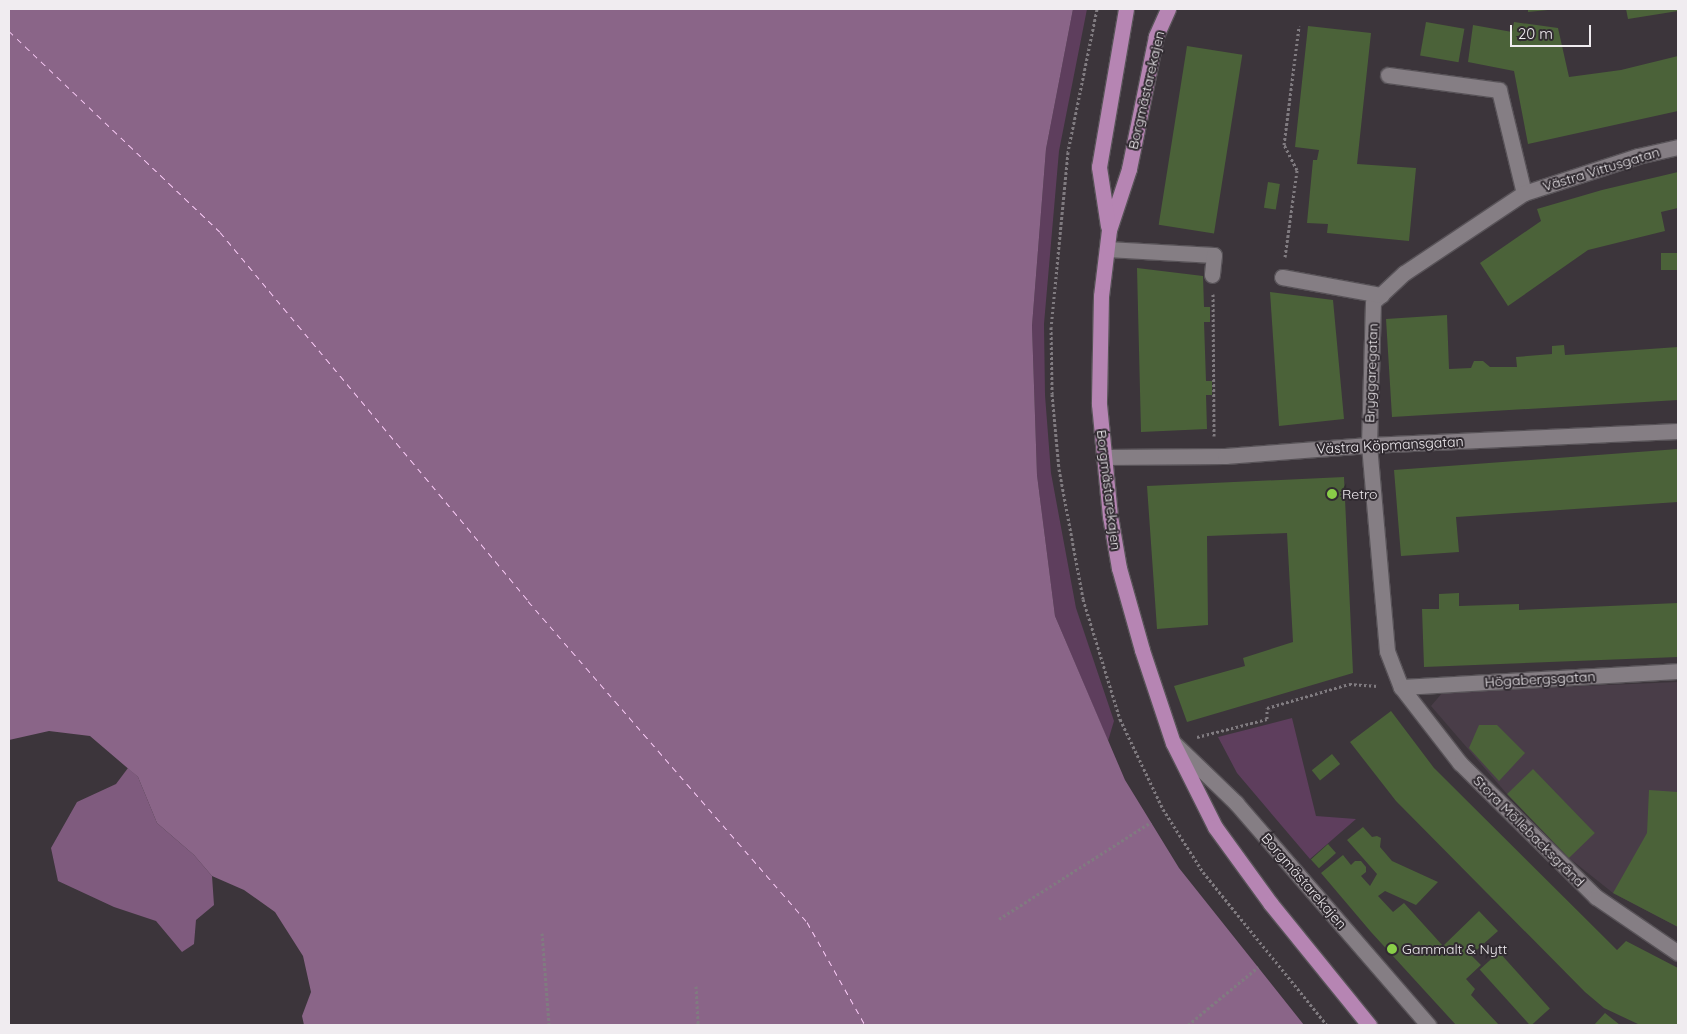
<!DOCTYPE html>
<meta charset="utf-8">
<style>
body{margin:0}
#map{position:relative;width:1687px;height:1034px;overflow:hidden;background:#3c353b;font-family:Quicksand,sans-serif}
div>[style]{position:absolute}
.built>*{inset:0;background:#493d48}
.green>*{inset:0;background:#5e3e5d}
.forest>*{inset:0;background:#7f5b7e}
.water>*{inset:0;background:#8a6588}
.ferry>*{height:1px;margin-top:-0.5px;transform-origin:0;background:repeating-linear-gradient(90deg,#fdcdfa 0 6px,transparent 0 11px)}
.building>*{inset:0;background:#4b6239;transform-origin:0 0}
.path>*{height:3px;margin-top:-1.5px;transform-origin:0;background:repeating-linear-gradient(90deg,#807b80 0 2.5px,transparent 0 5px)}
.roads{filter:drop-shadow(1px 0 #585358) drop-shadow(-1px 0 #585358) drop-shadow(0 1px #585358) drop-shadow(0 -1px #585358)}
.minor>*{height:15px;margin:-7.5px;padding:0 7.5px;transform-origin:7.5px;border-radius:7.5px;background:#857e84}
.major>*{height:15px;margin:-7.5px;padding:0 7.5px;transform-origin:7.5px;border-radius:7.5px;background:#b685b3}
.dots>*{width:14px;height:14px;translate:-50% -50%;box-sizing:border-box;border:2px solid #312b31;border-radius:50%}
span{translate:-50% -50%;white-space:nowrap;text-align:center;line-height:1.15;-webkit-text-stroke:4px #312b31;paint-order:stroke}
.street-label{font-size:14px;color:#f0ecf0}
.poi-label{font-size:14px;color:#f0ecf0}
.left{translate:0 -50%;text-align:left}
.frame{position:absolute;inset:0;border:10px solid #f0ecf0;pointer-events:none}
.scale{position:absolute;left:1510px;top:25px;width:81px;height:22px;box-sizing:border-box;border:2px solid #f0ecf0;border-top:0;padding-left:6px;font-size:15px;line-height:18px;white-space:nowrap;color:#f0ecf0;-webkit-text-stroke:4px #312b31;paint-order:stroke}
</style>
<div id="map">
<div class="built">
<i style="clip-path:polygon(1678px 682px,1678px 927px,1613px 893px,1569px 858px,1507px 794px,1431px 706px,1443px 692px)"></i>
</div>
<div class="green">
<i style="clip-path:polygon(1073px 9px,1087px 9px,1059px 151px,1044px 324px,1045px 395px,1051px 473px,1076px 608px,1114px 721px,1108px 741px,1055px 616px,1037px 475px,1032px 326px,1046px 149px)"></i>
<i style="clip-path:polygon(1292px 718px,1316px 816px,1356px 819px,1310px 859px,1237px 773px,1218px 737px)"></i>
</div>
<div class="forest">
<i style="clip-path:polygon(128px 768px,138px 777px,157px 823px,194px 855px,212px 876px,214px 905px,196px 920px,194px 944px,182px 952px,156px 921px,114px 907px,58px 881px,51px 848px,77px 802px,116px 784px)"></i>
</div>
<div class="water">
<i style="clip-path:polygon(9px 9px,1073px 9px,1046px 149px,1032px 326px,1037px 475px,1055px 616px,1125px 780px,1179px 868px,1304px 1025px,304px 1025px,302px 1016px,311px 992px,303px 956px,275px 912px,244px 890px,212px 876px,194px 855px,157px 823px,138px 777px,90px 736px,49px 731px,9px 740px)"></i>
</div>
<div class="ferry">
<i style="left:9px;top:31px;width:291px;rotate:43.6deg"></i>
<i style="left:220px;top:232px;width:481px;rotate:50.1deg"></i>
<i style="left:528px;top:601px;width:425px;rotate:49deg"></i>
<i style="left:807px;top:922px;width:118px;rotate:60.6deg"></i>
</div>
<div class="building">
<i style="clip-path:polygon(1528px 9px,1548px 9px,1548px 10px,1528px 12px)"></i>
<i style="clip-path:polygon(1626px 9px,1678px 9px,1678px 11px,1628px 19px)"></i>
<i style="left:1426px;top:22px;width:39px;height:34px;rotate:10deg"></i>
<i style="clip-path:polygon(1514px 22px,1558px 28px,1569px 77px,1621px 70px,1678px 56px,1678px 111px,1528px 144px,1514px 71px,1468px 62px,1473px 25px,1512px 32px)"></i>
<i style="clip-path:polygon(1308px 26px,1371px 33px,1357px 164px,1416px 168px,1409px 241px,1327px 233px,1328px 224px,1307px 223px,1313px 160px,1317px 160px,1319px 150px,1295px 147px)"></i>
<i style="left:1187px;top:46px;width:56px;height:181px;rotate:9deg"></i>
<i style="clip-path:polygon(1678px 172px,1678px 208px,1661px 212px,1665px 231px,1588px 250px,1508px 306px,1480px 263px,1541px 221px,1537px 209px,1602px 190px)"></i>
<i style="left:1268px;top:182px;width:12px;height:26px;rotate:9deg"></i>
<i style="left:1678px;top:253px;width:17px;height:17px;rotate:90deg"></i>
<i style="clip-path:polygon(1137px 268px,1203px 276px,1204px 307px,1210px 307px,1210px 322px,1204px 322px,1206px 381px,1212px 381px,1212px 395px,1206px 395px,1207px 429px,1141px 432px)"></i>
<i style="clip-path:polygon(1270px 292px,1333px 300px,1344px 419px,1279px 426px)"></i>
<i style="clip-path:polygon(1447px 315px,1449px 369px,1471px 368px,1474px 361px,1483px 361px,1490px 367px,1517px 367px,1516px 357px,1552px 354px,1552px 346px,1564px 345px,1565px 355px,1678px 347px,1678px 400px,1392px 417px,1386px 319px)"></i>
<i style="clip-path:polygon(1678px 449px,1678px 502px,1456px 517px,1459px 552px,1401px 556px,1394px 470px)"></i>
<i style="clip-path:polygon(1344px 477px,1353px 673px,1187px 722px,1174px 686px,1245px 666px,1243px 658px,1293px 642px,1287px 533px,1207px 536px,1208px 625px,1157px 629px,1147px 486px)"></i>
<i style="clip-path:polygon(1459px 593px,1459px 606px,1519px 604px,1519px 610px,1678px 603px,1678px 657px,1424px 667px,1422px 609px,1439px 609px,1439px 594px)"></i>
<i style="clip-path:polygon(1391px 711px,1434px 768px,1617px 950px,1626px 941px,1678px 968px,1678px 1025px,1640px 1025px,1604px 1008px,1585px 992px,1396px 801px,1350px 742px)"></i>
<i style="clip-path:polygon(1479px 725px,1497px 725px,1525px 753px,1499px 781px,1469px 748px)"></i>
<i style="left:1332px;top:754px;width:13px;height:26px;rotate:51deg"></i>
<i style="left:1533px;top:769px;width:89px;height:36px;rotate:46deg"></i>
<i style="clip-path:polygon(1649px 790px,1678px 792px,1678px 927px,1613px 893px,1647px 833px)"></i>
<i style="clip-path:polygon(1363px 827px,1372px 837px,1377px 836px,1381px 838px,1380px 847px,1392px 861px,1438px 882px,1416px 905px,1385px 891px,1378px 896px,1393px 912px,1404px 903px,1443px 946px,1479px 911px,1498px 931px,1471px 955px,1481px 965px,1466px 979px,1475px 989px,1471px 995px,1499px 1025px,1456px 1025px,1371px 932px,1321px 873px,1343px 855px,1351px 865px,1355px 861px,1361px 861px,1366px 867px,1366px 872px,1361px 876px,1370px 886px,1377px 874px,1347px 840px)"></i>
<i style="left:1328px;top:844px;width:12px;height:23px;rotate:48deg"></i>
<i style="left:1499px;top:952px;width:76px;height:26px;rotate:48deg"></i>
<i style="clip-path:polygon(1605px 1013px,1620px 1025px,1594px 1025px)"></i>
</div>
<div class="path">
<i style="left:1097px;top:9px;width:146px;rotate:101.5deg"></i>
<i style="left:1068px;top:152px;width:176px;rotate:95.5deg"></i>
<i style="left:1051px;top:327px;width:67px;rotate:89.1deg"></i>
<i style="left:1052px;top:394px;width:75px;rotate:84.7deg"></i>
<i style="left:1059px;top:469px;width:132px;rotate:79.5deg"></i>
<i style="left:1083px;top:599px;width:126px;rotate:72.9deg"></i>
<i style="left:1120px;top:719px;width:100px;rotate:64.5deg"></i>
<i style="left:1163px;top:809px;width:75px;rotate:57.6deg"></i>
<i style="left:1203px;top:872px;width:197px;rotate:51deg"></i>
<i style="left:1285px;top:257px;width:88px;rotate:-82.1deg"></i>
<i style="left:1297px;top:170px;width:28px;rotate:-117deg"></i>
<i style="left:1284px;top:145px;width:120px;rotate:-82.8deg"></i>
<i style="left:1213px;top:294px;width:142px;rotate:89.6deg"></i>
<i style="left:1197px;top:737px;width:72px;rotate:-14.4deg"></i>
<i style="left:1267px;top:719px;width:11px;rotate:-90deg"></i>
<i style="left:1267px;top:708px;width:85px;rotate:-16.3deg"></i>
<i style="left:1349px;top:684px;width:29px;rotate:4deg"></i>
<i style="left:999px;top:919px;width:180px;rotate:-32.5deg"></i>
<i style="left:542px;top:933px;width:92px;rotate:85.6deg"></i>
<i style="left:696px;top:986px;width:39px;rotate:87deg"></i>
<i style="left:1188px;top:1025px;width:91px;rotate:-39.6deg"></i>
</div>
<div class="roads">
<div class="minor">
<i style="left:1388px;top:75px;width:112px;rotate:7.7deg"></i>
<i style="left:1499px;top:90px;width:106px;rotate:76.4deg"></i>
<i style="left:1678px;top:147px;width:41px;rotate:167.3deg"></i>
<i style="left:1638px;top:156px;width:120px;rotate:162deg"></i>
<i style="left:1524px;top:193px;width:144px;rotate:146.3deg"></i>
<i style="left:1404px;top:273px;width:42px;rotate:136.9deg"></i>
<i style="left:1373px;top:302px;width:143px;rotate:91.6deg"></i>
<i style="left:1369px;top:445px;width:207px;rotate:85deg"></i>
<i style="left:1387px;top:651px;width:39px;rotate:69deg"></i>
<i style="left:1401px;top:687px;width:96px;rotate:52.2deg"></i>
<i style="left:1460px;top:763px;width:191px;rotate:44.6deg"></i>
<i style="left:1596px;top:897px;width:99px;rotate:34.3deg"></i>
<i style="left:1107px;top:249px;width:107px;rotate:3.2deg"></i>
<i style="left:1214px;top:255px;width:20px;rotate:96deg"></i>
<i style="left:1282px;top:277px;width:101px;rotate:10.3deg"></i>
<i style="left:1103px;top:457px;width:122px;rotate:-0.5deg"></i>
<i style="left:1225px;top:456px;width:144px;rotate:-4.4deg"></i>
<i style="left:1369px;top:445px;width:309px;rotate:-2.6deg"></i>
<i style="left:1401px;top:687px;width:277px;rotate:-3.3deg"></i>
<i style="left:1175px;top:744px;width:85px;rotate:44deg"></i>
<i style="left:1236px;top:803px;width:294px;rotate:49.1deg"></i>
</div>
<div class="major">
<i style="left:1168px;top:9px;width:30px;rotate:114deg"></i>
<i style="left:1156px;top:36px;width:136px;rotate:101.5deg"></i>
<i style="left:1129px;top:169px;width:64px;rotate:108.2deg"></i>
<i style="left:1109px;top:230px;width:66px;rotate:96.9deg"></i>
<i style="left:1101px;top:296px;width:108px;rotate:91.1deg"></i>
<i style="left:1099px;top:404px;width:113px;rotate:84.4deg"></i>
<i style="left:1110px;top:516px;width:53px;rotate:80.2deg"></i>
<i style="left:1119px;top:568px;width:85px;rotate:74.3deg"></i>
<i style="left:1142px;top:650px;width:98px;rotate:71.6deg"></i>
<i style="left:1173px;top:743px;width:94px;rotate:63.4deg"></i>
<i style="left:1215px;top:827px;width:95px;rotate:54deg"></i>
<i style="left:1271px;top:904px;width:156px;rotate:51deg"></i>
<i style="left:1108px;top:226px;width:60px;rotate:-98.7deg"></i>
<i style="left:1099px;top:167px;width:160px;rotate:-80.3deg"></i>
</div>
</div>
<div class="dots">
<i style="left:1332px;top:494px;background:#89ce48"></i>
<i style="left:1392px;top:949px;background:#89ce48"></i>
</div>
<div class="street-label">
<span style="left:1146px;top:90px;rotate:-77deg">Borgmästarekajen</span>
<span style="left:1601px;top:169px;rotate:-17deg">Västra Vittusgatan</span>
<span style="left:1371px;top:373px;rotate:-88deg">Bryggaregatan</span>
<span style="left:1390px;top:445px;rotate:-3deg">Västra Köpmansgatan</span>
<span style="left:1109px;top:490px;rotate:83deg">Borgmästarekajen</span>
<span style="left:1540px;top:679px;rotate:-3deg">Högabergsgatan</span>
<span style="left:1529px;top:831px;rotate:45deg">Stora Möllebacksgränd</span>
<span style="left:1304px;top:881px;rotate:49deg">Borgmästarekajen</span>
</div>
<div class="poi-label">
<span class="left" style="left:1342px;top:494px">Retro</span>
<span class="left" style="left:1402px;top:949px">Gammalt &amp; Nytt</span>
</div>
<div class="frame"></div>
<div class="scale">20 m</div>
</div>
